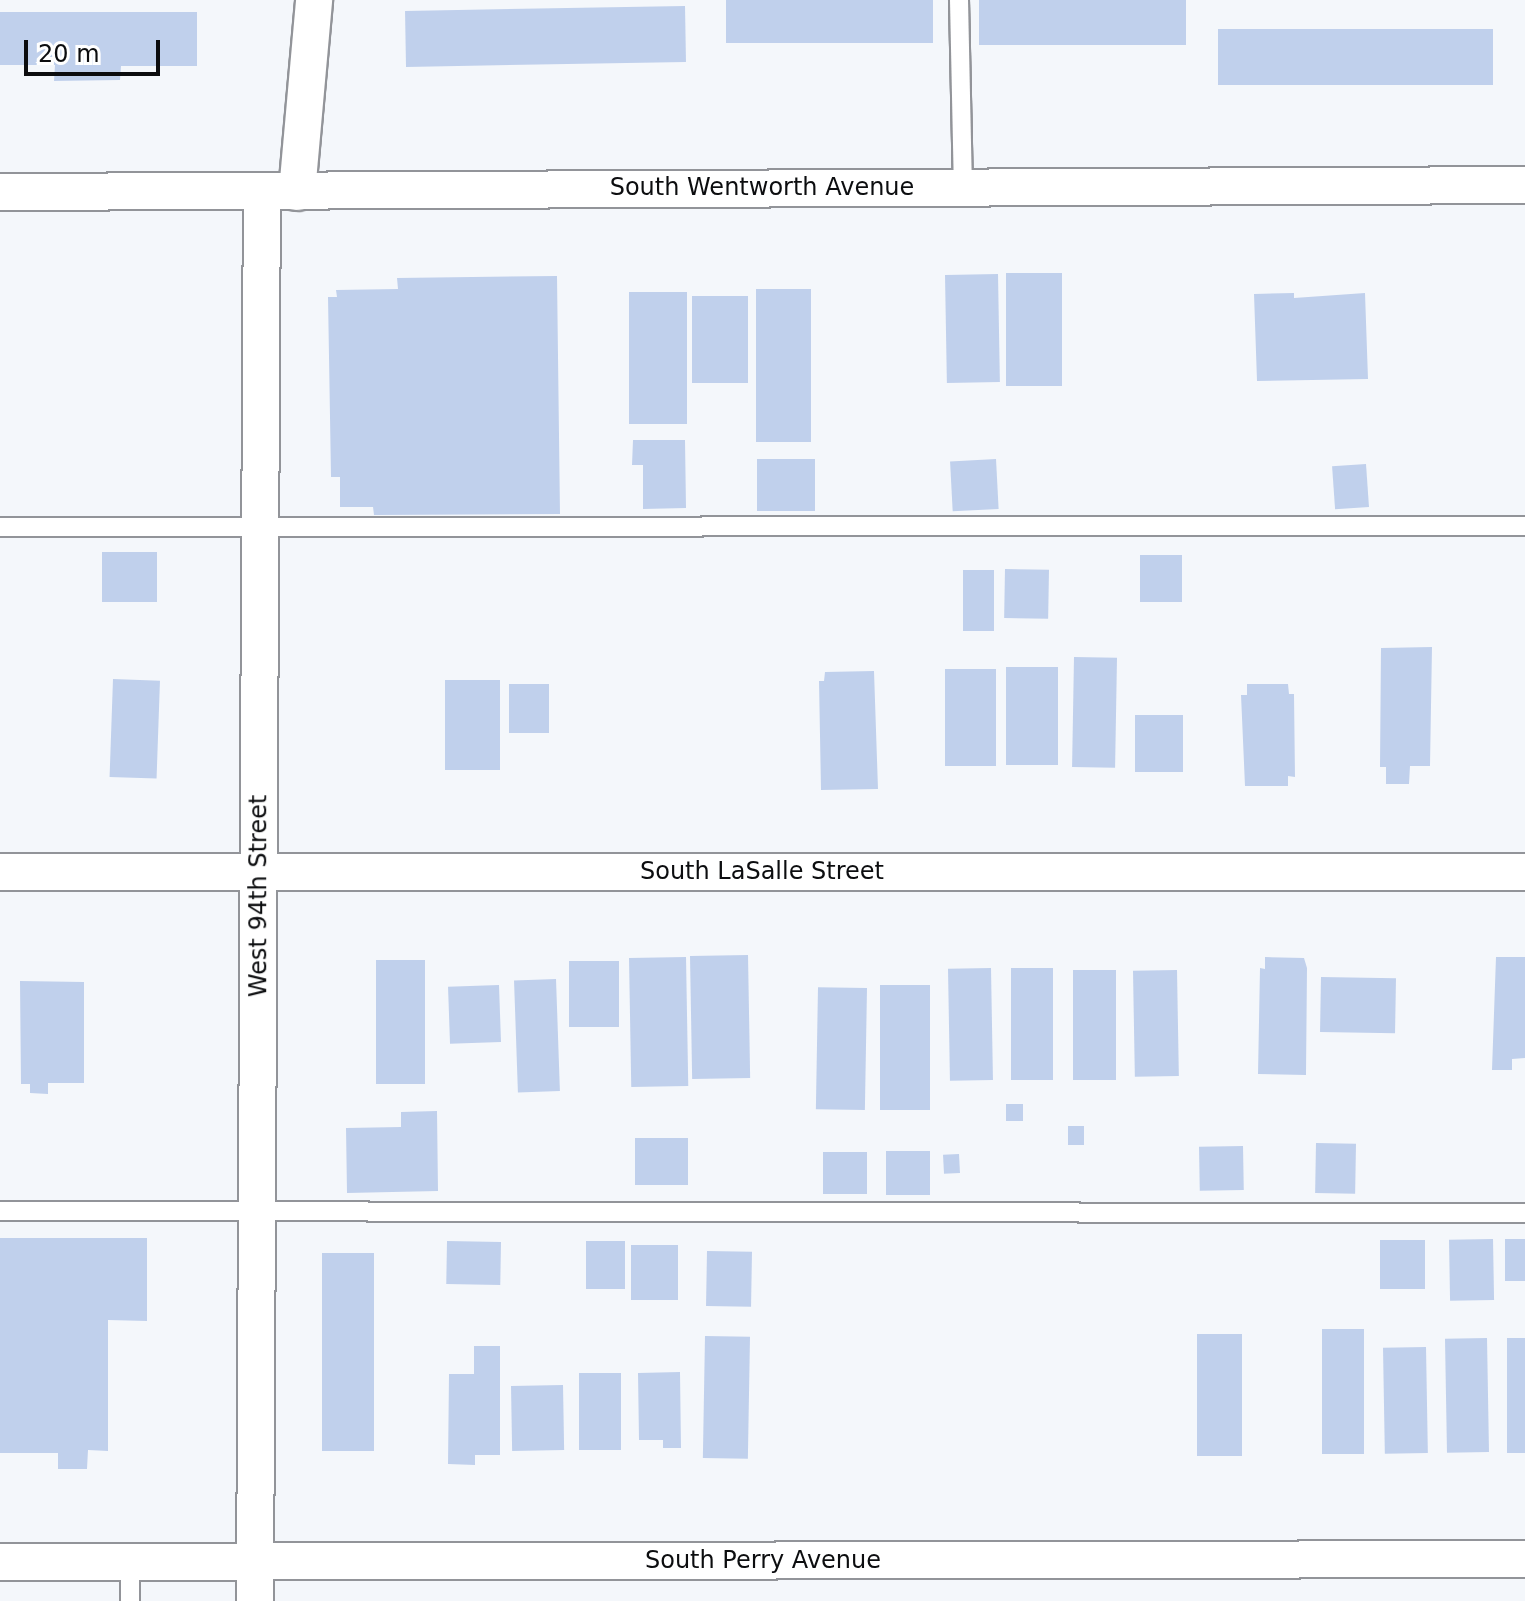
<!DOCTYPE html>
<style>
body{margin:0}
#map{position:relative;width:1525px;height:1601px;overflow:hidden;background:#f4f7fb;font-family:"DejaVu Sans",sans-serif}
div>[style]{position:absolute}
.building>*{inset:0;background:#c0d0ec;transform-origin:0 0}
.roads{filter:drop-shadow(2px 0 #929499) drop-shadow(-2px 0 #929499) drop-shadow(0 2px #929499) drop-shadow(0 -2px #929499)}
.service>*{height:18px;margin:-9px;padding:0 9px;transform-origin:9px;border-radius:9px;background:#fff}
.minor>*{height:36px;margin:-18px;padding:0 18px;transform-origin:18px;border-radius:18px;background:#fff}
span{translate:-50% -50%;white-space:nowrap;text-align:center;line-height:1.15;-webkit-text-stroke:7px #fff;paint-order:stroke}
.street-label{font-size:24px;color:#0c0d0f}
.scale{position:absolute;left:24px;top:40px;width:136px;height:36px;box-sizing:border-box;border:4px solid #0c0d0f;border-top:0;padding-left:10px;font-size:24px;line-height:28px;white-space:nowrap;color:#0c0d0f;-webkit-text-stroke:6px #fff;paint-order:stroke}
</style>
<div id="map">
<div class="building">
<i style="left:726px;top:0;width:207px;height:43px"></i>
<i style="left:979px;top:0;width:207px;height:45px"></i>
<i style="left:685px;top:6px;width:56px;height:280px;rotate:89deg"></i>
<i style="clip-path:polygon(0 12px,197px 12px,197px 66px,121px 66px,120px 80px,54px 81px,55px 65px,0 65px)"></i>
<i style="left:1218px;top:29px;width:275px;height:56px"></i>
<i style="left:1006px;top:273px;width:56px;height:113px"></i>
<i style="left:998px;top:274px;width:108px;height:53px;rotate:89deg"></i>
<i style="clip-path:polygon(557px 276px,560px 514px,374px 515px,373px 507px,340px 507px,340px 477px,331px 477px,328px 297px,337px 297px,336px 290px,398px 289px,397px 278px)"></i>
<i style="left:756px;top:289px;width:55px;height:153px"></i>
<i style="left:629px;top:292px;width:58px;height:132px"></i>
<i style="clip-path:polygon(1294px 293px,1294px 298px,1365px 293px,1368px 379px,1257px 381px,1254px 294px)"></i>
<i style="left:692px;top:296px;width:56px;height:87px"></i>
<i style="clip-path:polygon(633px 440px,685px 440px,686px 508px,643px 509px,643px 465px,632px 465px)"></i>
<i style="left:757px;top:459px;width:58px;height:52px"></i>
<i style="left:996px;top:459px;width:50px;height:46px;rotate:87deg"></i>
<i style="left:1366px;top:464px;width:43px;height:34px;rotate:86deg"></i>
<i style="left:157px;top:552px;width:50px;height:55px;rotate:90deg"></i>
<i style="left:1182px;top:555px;width:47px;height:42px;rotate:90deg"></i>
<i style="left:1005px;top:569px;width:44px;height:49px;rotate:1deg"></i>
<i style="left:963px;top:570px;width:31px;height:61px"></i>
<i style="clip-path:polygon(1432px 647px,1430px 766px,1410px 766px,1409px 784px,1386px 784px,1386px 767px,1380px 767px,1381px 648px)"></i>
<i style="left:1074px;top:657px;width:43px;height:110px;rotate:1deg"></i>
<i style="left:1006px;top:667px;width:52px;height:98px"></i>
<i style="left:945px;top:669px;width:51px;height:97px"></i>
<i style="clip-path:polygon(874px 671px,878px 789px,821px 790px,819px 681px,824px 681px,825px 672px)"></i>
<i style="left:113px;top:679px;width:47px;height:98px;rotate:2deg"></i>
<i style="left:445px;top:680px;width:55px;height:90px"></i>
<i style="left:509px;top:684px;width:40px;height:49px"></i>
<i style="clip-path:polygon(1247px 684px,1288px 684px,1289px 694px,1294px 694px,1295px 777px,1288px 776px,1288px 786px,1245px 786px,1241px 695px,1247px 695px)"></i>
<i style="left:1183px;top:715px;width:57px;height:48px;rotate:90deg"></i>
<i style="left:748px;top:955px;width:123px;height:58px;rotate:89deg"></i>
<i style="left:686px;top:957px;width:129px;height:57px;rotate:89deg"></i>
<i style="clip-path:polygon(1265px 957px,1304px 958px,1307px 968px,1306px 1075px,1258px 1074px,1260px 968px,1265px 969px)"></i>
<i style="clip-path:polygon(1496px 957px,1525px 957px,1525px 1058px,1512px 1059px,1512px 1070px,1492px 1070px)"></i>
<i style="left:376px;top:960px;width:49px;height:124px"></i>
<i style="left:619px;top:961px;width:66px;height:50px;rotate:90deg"></i>
<i style="left:991px;top:968px;width:112px;height:43px;rotate:89deg"></i>
<i style="left:1011px;top:968px;width:42px;height:112px"></i>
<i style="left:1073px;top:970px;width:43px;height:110px"></i>
<i style="left:1177px;top:970px;width:106px;height:44px;rotate:89deg"></i>
<i style="left:1321px;top:977px;width:75px;height:55px;rotate:1deg"></i>
<i style="left:556px;top:979px;width:112px;height:42px;rotate:88deg"></i>
<i style="clip-path:polygon(20px 981px,84px 982px,84px 1083px,48px 1083px,48px 1094px,30px 1093px,30px 1084px,21px 1084px)"></i>
<i style="left:499px;top:985px;width:57px;height:51px;rotate:88deg"></i>
<i style="left:930px;top:985px;width:125px;height:50px;rotate:90deg"></i>
<i style="left:867px;top:988px;width:122px;height:49px;rotate:91deg"></i>
<i style="left:1006px;top:1104px;width:17px;height:17px"></i>
<i style="clip-path:polygon(437px 1111px,438px 1191px,347px 1193px,346px 1128px,401px 1127px,401px 1112px)"></i>
<i style="left:1068px;top:1126px;width:16px;height:19px"></i>
<i style="left:635px;top:1138px;width:53px;height:47px"></i>
<i style="left:1316px;top:1143px;width:40px;height:50px;rotate:1deg"></i>
<i style="left:1243px;top:1146px;width:44px;height:44px;rotate:89deg"></i>
<i style="left:930px;top:1151px;width:44px;height:44px;rotate:90deg"></i>
<i style="left:867px;top:1152px;width:42px;height:44px;rotate:90deg"></i>
<i style="left:959px;top:1154px;width:19px;height:16px;rotate:87deg"></i>
<i style="clip-path:polygon(0 1238px,147px 1238px,147px 1321px,108px 1320px,108px 1451px,88px 1450px,87px 1469px,58px 1469px,58px 1453px,0 1453px)"></i>
<i style="left:1493px;top:1239px;width:61px;height:44px;rotate:89deg"></i>
<i style="left:1505px;top:1239px;width:20px;height:42px"></i>
<i style="left:1380px;top:1240px;width:45px;height:49px"></i>
<i style="left:625px;top:1241px;width:48px;height:39px;rotate:90deg"></i>
<i style="left:501px;top:1242px;width:43px;height:54px;rotate:91deg"></i>
<i style="left:631px;top:1245px;width:47px;height:55px"></i>
<i style="left:707px;top:1251px;width:45px;height:55px;rotate:1deg"></i>
<i style="left:374px;top:1253px;width:198px;height:52px;rotate:90deg"></i>
<i style="left:1322px;top:1329px;width:42px;height:125px"></i>
<i style="left:1197px;top:1334px;width:45px;height:122px"></i>
<i style="left:705px;top:1336px;width:45px;height:122px;rotate:1deg"></i>
<i style="left:1487px;top:1338px;width:114px;height:42px;rotate:89deg"></i>
<i style="left:1525px;top:1338px;width:115px;height:18px;rotate:90deg"></i>
<i style="clip-path:polygon(474px 1346px,500px 1346px,500px 1455px,475px 1455px,475px 1465px,448px 1464px,449px 1374px,474px 1374px)"></i>
<i style="left:1426px;top:1347px;width:106px;height:43px;rotate:89deg"></i>
<i style="clip-path:polygon(680px 1372px,681px 1448px,663px 1448px,663px 1440px,639px 1440px,638px 1373px)"></i>
<i style="left:579px;top:1373px;width:42px;height:77px"></i>
<i style="left:563px;top:1385px;width:65px;height:52px;rotate:89deg"></i>
</div>
<div class="roads">
<div class="service">
<i style="left:959px;top:0;width:187px;rotate:88.8deg"></i>
<i style="left:0;top:527px;width:1525px;rotate:-0.04deg"></i>
<i style="left:0;top:1211px;width:1525px;rotate:0.08deg"></i>
<i style="left:130px;top:1601px;width:39px;rotate:-89deg"></i>
</div>
<div class="minor">
<i style="left:0;top:192px;width:1525px;rotate:-0.26deg"></i>
<i style="left:297px;top:192px;width:193px;rotate:-84.9deg"></i>
<i style="left:0;top:872px;width:1525px"></i>
<i style="left:0;top:1562px;width:1525px;rotate:-0.11deg"></i>
<i style="left:255px;top:1601px;width:1409px;rotate:-89.72deg"></i>
</div>
</div>
<div class="street-label">
<span style="left:762px;top:188px">South Wentworth Avenue</span>
<span style="left:762px;top:872px">South LaSalle Street</span>
<span style="left:259px;top:896px;rotate:-90deg">West 94th Street</span>
<span style="left:763px;top:1561px">South Perry Avenue</span>
</div>
<div class="scale">20 m</div>
</div>
